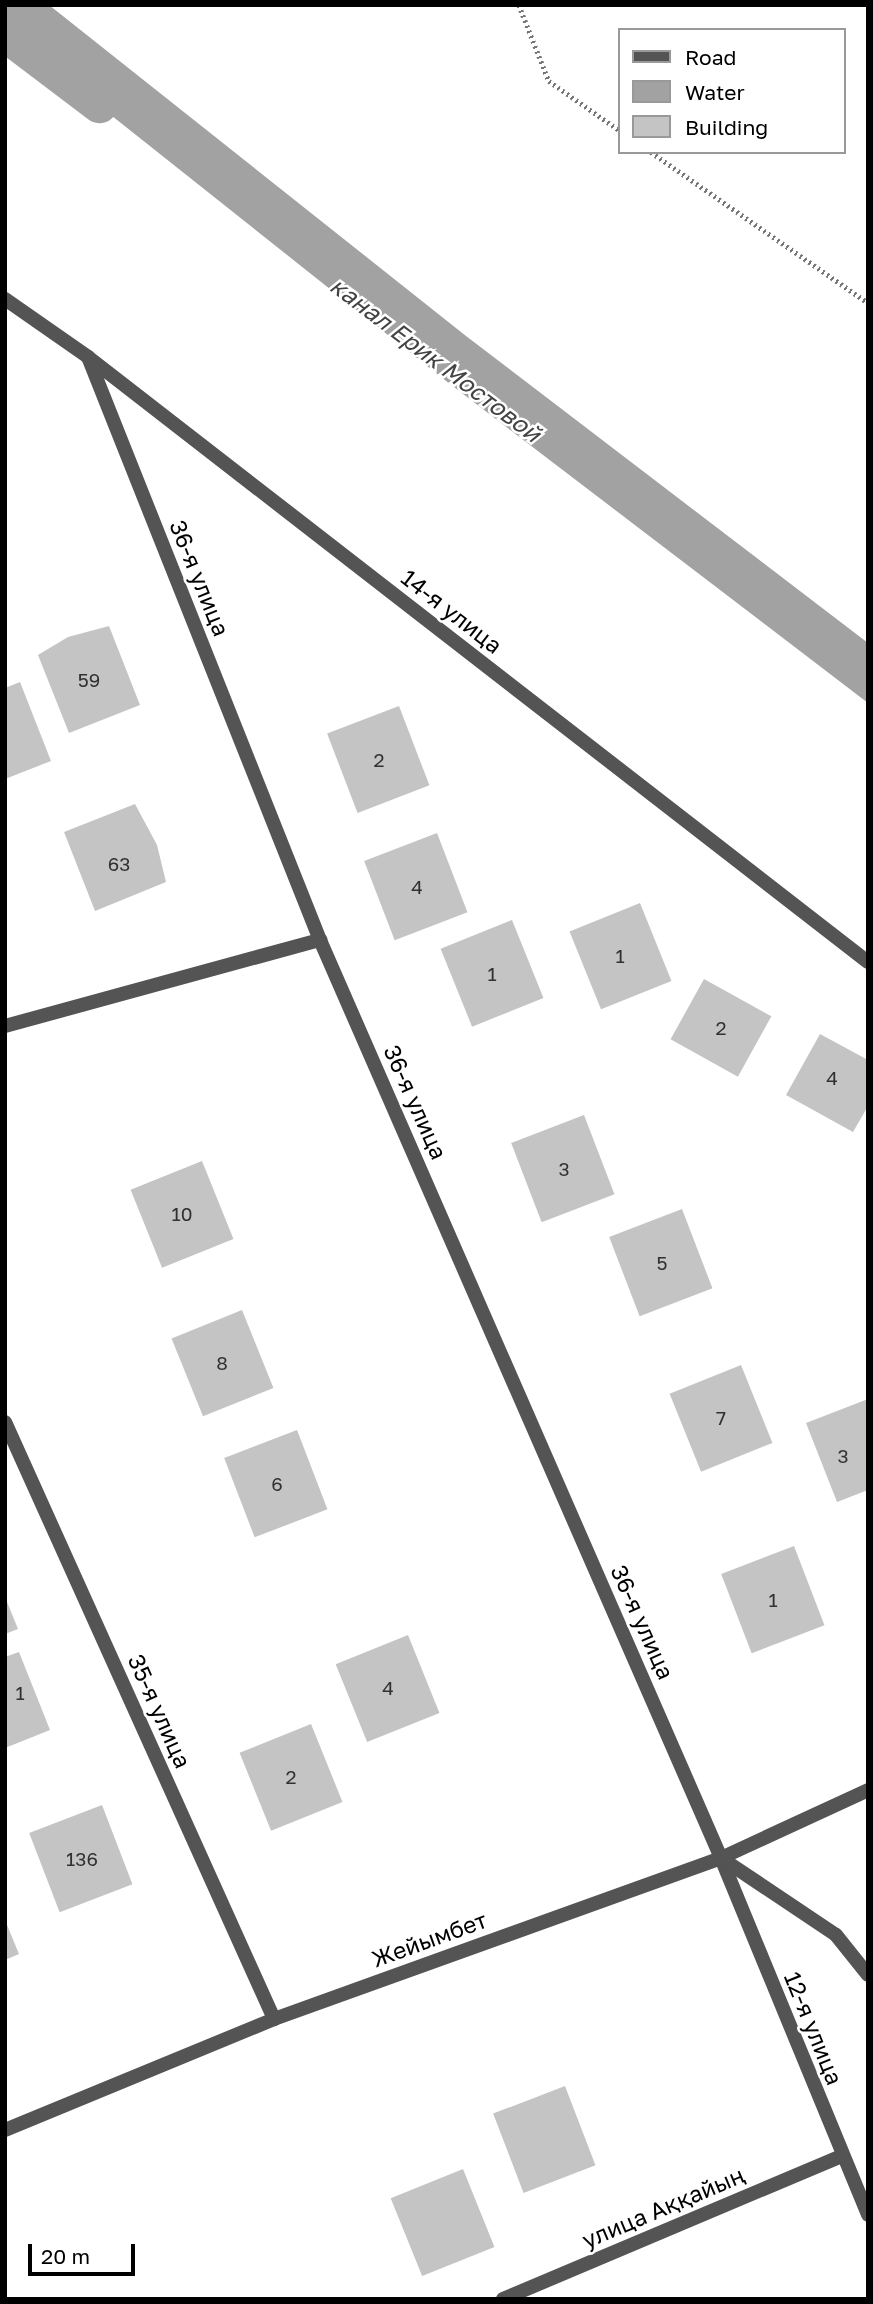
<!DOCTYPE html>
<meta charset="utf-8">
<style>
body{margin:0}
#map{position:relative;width:873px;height:2304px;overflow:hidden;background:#fff;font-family:"Golos Text",sans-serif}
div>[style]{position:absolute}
.water>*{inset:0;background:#a2a2a2}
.canal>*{height:37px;margin:-18.5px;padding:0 18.5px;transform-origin:18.5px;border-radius:18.5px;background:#a2a2a2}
.building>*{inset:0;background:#c4c4c4;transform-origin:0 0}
.path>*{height:4.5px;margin-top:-2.25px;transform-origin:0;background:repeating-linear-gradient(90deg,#767676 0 2px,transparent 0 5.5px)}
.street>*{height:14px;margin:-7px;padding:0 7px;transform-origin:7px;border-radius:7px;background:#545454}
span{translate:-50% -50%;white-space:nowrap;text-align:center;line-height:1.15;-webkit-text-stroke:5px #fff;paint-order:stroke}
.number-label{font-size:19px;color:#313131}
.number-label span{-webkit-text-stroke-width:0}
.street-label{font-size:23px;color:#000}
.water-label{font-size:24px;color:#434343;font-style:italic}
.frame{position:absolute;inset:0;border:7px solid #000;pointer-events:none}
.legend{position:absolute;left:618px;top:28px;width:228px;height:126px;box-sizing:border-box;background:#fff;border:2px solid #999;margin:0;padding:9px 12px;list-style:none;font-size:21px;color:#000}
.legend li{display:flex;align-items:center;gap:14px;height:35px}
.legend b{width:35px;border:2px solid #999}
.scale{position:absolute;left:28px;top:2244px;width:107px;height:32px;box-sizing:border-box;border:4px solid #000;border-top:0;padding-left:9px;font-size:21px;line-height:24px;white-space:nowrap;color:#000;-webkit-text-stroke:5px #fff;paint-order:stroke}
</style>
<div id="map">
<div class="water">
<i style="clip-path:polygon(5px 5px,49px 5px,466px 336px,868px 643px,868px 703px,437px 374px,5px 31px)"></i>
</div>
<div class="canal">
<i style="left:5px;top:33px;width:118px;rotate:37.1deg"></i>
</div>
<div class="building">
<i style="clip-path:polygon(109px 626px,140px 705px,69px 733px,38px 655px,68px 637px)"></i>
<i style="clip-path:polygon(20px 682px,51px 761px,5px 779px,5px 688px)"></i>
<i style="left:399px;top:706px;width:85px;height:77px;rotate:69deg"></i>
<i style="clip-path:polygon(135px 804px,157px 845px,166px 882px,95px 911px,64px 832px)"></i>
<i style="left:437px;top:833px;width:85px;height:78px;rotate:69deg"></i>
<i style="left:640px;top:903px;width:84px;height:76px;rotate:68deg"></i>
<i style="left:512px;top:920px;width:84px;height:77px;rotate:68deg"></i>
<i style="left:704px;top:979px;width:77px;height:69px;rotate:29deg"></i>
<i style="clip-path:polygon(820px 1034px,868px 1060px,868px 1106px,853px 1132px,786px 1095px)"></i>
<i style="left:584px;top:1115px;width:85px;height:78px;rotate:69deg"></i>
<i style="left:202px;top:1161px;width:84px;height:77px;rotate:68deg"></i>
<i style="left:682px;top:1209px;width:85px;height:78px;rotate:69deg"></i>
<i style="left:242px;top:1310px;width:84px;height:76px;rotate:68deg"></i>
<i style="left:741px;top:1365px;width:84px;height:77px;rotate:68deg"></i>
<i style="clip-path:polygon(868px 1399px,868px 1490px,837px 1502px,806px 1423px)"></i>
<i style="left:297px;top:1430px;width:85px;height:78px;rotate:69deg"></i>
<i style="left:794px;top:1546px;width:85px;height:78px;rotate:69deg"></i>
<i style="clip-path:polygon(5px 1597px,18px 1629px,5px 1634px)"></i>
<i style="left:408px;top:1635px;width:84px;height:78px;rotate:68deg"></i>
<i style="clip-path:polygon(19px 1652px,50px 1730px,5px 1748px,5px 1657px)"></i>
<i style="left:311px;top:1724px;width:84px;height:77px;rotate:68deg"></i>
<i style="left:102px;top:1805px;width:85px;height:78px;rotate:69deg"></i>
<i style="clip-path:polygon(5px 1920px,19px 1954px,5px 1960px)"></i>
<i style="left:565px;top:2086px;width:85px;height:77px;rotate:69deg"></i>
<i style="left:463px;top:2169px;width:84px;height:78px;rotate:68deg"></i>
</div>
<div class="path">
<i style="left:519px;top:5px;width:82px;rotate:68.5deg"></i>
<i style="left:549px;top:81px;width:85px;rotate:35deg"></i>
<i style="left:651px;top:152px;width:264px;rotate:34.8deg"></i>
</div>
<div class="street">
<i style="left:5px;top:299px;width:101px;rotate:34.9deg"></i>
<i style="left:88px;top:357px;width:987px;rotate:37.8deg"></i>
<i style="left:88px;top:357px;width:627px;rotate:68.3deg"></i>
<i style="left:320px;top:940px;width:1002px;rotate:66.4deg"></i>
<i style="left:721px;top:1858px;width:386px;rotate:67.6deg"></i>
<i style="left:5px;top:1026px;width:327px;rotate:-15.3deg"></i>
<i style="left:5px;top:1422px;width:655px;rotate:65.74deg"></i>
<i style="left:721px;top:1858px;width:138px;rotate:33.8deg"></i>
<i style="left:836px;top:1935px;width:51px;rotate:51.3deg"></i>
<i style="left:5px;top:2130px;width:291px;rotate:-22.4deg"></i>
<i style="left:274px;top:2019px;width:475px;rotate:-19.8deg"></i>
<i style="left:721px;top:1858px;width:162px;rotate:-24.8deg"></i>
<i style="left:503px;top:2299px;width:367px;rotate:-22.9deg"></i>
</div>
<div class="number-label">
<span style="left:89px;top:680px">59</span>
<span style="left:379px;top:760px">2</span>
<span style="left:119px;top:864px">63</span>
<span style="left:417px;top:887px">4</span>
<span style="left:620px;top:956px">1</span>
<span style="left:492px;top:974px">1</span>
<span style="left:721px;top:1028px">2</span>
<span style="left:832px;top:1078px">4</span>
<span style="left:564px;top:1169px">3</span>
<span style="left:182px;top:1214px">10</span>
<span style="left:662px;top:1263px">5</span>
<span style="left:222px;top:1363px">8</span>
<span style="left:721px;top:1418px">7</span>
<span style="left:843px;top:1456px">3</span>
<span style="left:277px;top:1484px">6</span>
<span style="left:773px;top:1600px">1</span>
<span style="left:388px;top:1688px">4</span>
<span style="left:20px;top:1693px">1</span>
<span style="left:291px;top:1777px">2</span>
<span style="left:82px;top:1859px">136</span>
</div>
<div class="street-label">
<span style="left:200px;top:578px;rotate:68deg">36-я улица</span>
<span style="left:452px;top:611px;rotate:38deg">14-я улица</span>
<span style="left:416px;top:1102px;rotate:66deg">36-я улица</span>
<span style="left:643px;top:1622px;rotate:66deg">36-я улица</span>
<span style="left:160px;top:1711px;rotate:66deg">35-я улица</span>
<span style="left:429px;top:1939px;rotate:-20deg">Жейымбет</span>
<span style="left:814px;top:2028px;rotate:68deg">12-я улица</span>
<span style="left:663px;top:2207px;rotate:-23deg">улица Аққайың</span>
</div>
<div class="water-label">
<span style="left:436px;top:359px;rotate:37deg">канал Ерик Мостовой</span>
</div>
<div class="frame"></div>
<ul class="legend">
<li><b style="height:9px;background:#545454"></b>Road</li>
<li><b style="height:19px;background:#a2a2a2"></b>Water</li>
<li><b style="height:19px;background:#c4c4c4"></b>Building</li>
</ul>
<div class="scale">20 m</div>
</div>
